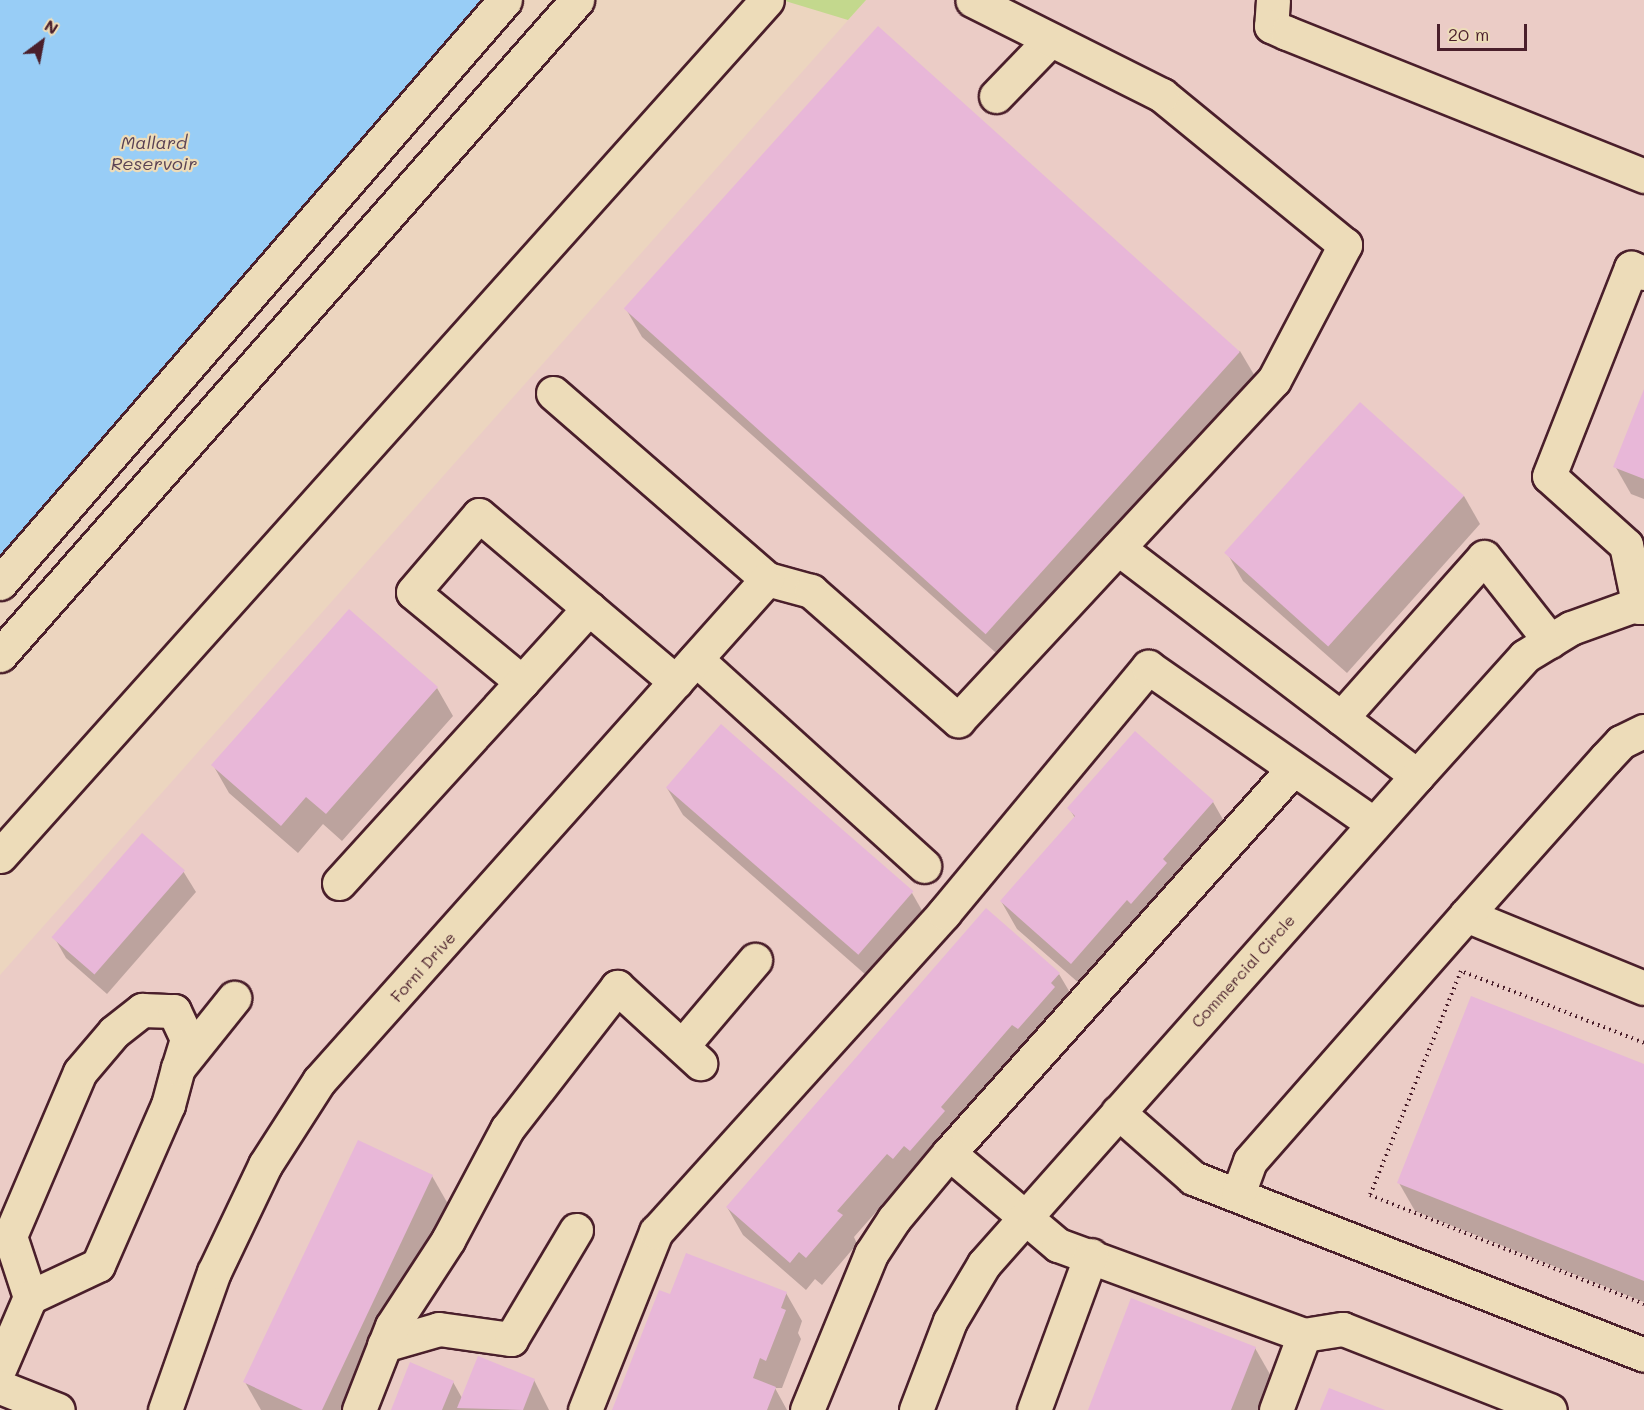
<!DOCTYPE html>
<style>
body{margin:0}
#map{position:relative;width:1644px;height:1410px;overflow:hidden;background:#ecd5bf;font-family:Mali,sans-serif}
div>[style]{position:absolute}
.built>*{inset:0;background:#ebccc6}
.green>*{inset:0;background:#c3d88d}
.water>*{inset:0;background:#98cdf6}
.shadow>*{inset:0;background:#0003}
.building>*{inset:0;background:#e8b7d8;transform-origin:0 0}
.path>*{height:4px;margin-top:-2px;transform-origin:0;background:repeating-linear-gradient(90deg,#4a1f2b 0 1.5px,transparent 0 6px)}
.roads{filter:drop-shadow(2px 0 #4a1f2b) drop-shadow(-2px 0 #4a1f2b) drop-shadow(0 2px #4a1f2b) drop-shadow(0 -2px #4a1f2b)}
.minor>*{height:33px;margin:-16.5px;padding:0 16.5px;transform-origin:16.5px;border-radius:16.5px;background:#eddcb9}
span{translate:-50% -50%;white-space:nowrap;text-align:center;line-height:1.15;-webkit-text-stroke:4.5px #eddcb9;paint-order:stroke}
.street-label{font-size:16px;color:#4a1f2b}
.water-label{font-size:18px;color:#5a4254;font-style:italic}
.north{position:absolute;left:12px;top:12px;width:60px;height:60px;-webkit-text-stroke:4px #eddcb9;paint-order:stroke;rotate:32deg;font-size:16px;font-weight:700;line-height:24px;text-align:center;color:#4a1f2b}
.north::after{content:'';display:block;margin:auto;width:21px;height:27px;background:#4a1f2b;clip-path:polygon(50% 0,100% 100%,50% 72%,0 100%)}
.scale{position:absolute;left:1437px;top:24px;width:90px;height:27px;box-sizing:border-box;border:3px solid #4a1f2b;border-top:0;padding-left:8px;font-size:18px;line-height:21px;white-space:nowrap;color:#4a1f2b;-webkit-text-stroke:4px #eddcb9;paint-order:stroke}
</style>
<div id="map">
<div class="built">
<i style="clip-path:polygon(866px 0,1644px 0,1644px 1410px,0 1410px,0 975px)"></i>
</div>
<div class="green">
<i style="clip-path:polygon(782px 0,866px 0,848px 20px)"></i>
</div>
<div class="water">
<i style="clip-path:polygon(0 0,492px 0,0 566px)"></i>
</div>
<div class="shadow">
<i style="clip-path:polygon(626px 309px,1240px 351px,1256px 378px,1004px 660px,642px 337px)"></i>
<i style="clip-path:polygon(1644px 393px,1644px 499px,1631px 494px,1615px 466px)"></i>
<i style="clip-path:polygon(1464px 496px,1480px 524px,1347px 673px,1243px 581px,1227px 553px)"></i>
<i style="clip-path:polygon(437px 688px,453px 716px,342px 841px,323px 824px,298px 853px,229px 793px,213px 765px)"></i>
<i style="clip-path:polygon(667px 788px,912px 893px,928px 921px,874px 982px,683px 815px)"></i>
<i style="clip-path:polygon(1213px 802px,1229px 830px,1088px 991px,1017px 929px,1001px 901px,1075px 818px,1069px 808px)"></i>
<i style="clip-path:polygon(183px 871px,196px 892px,107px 994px,66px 958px,54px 937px)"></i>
<i style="clip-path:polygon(1059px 974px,1075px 1001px,910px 1186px,904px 1180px,854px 1237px,857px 1244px,822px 1285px,815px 1279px,806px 1290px,743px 1235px,727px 1207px)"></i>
<i style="clip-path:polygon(1644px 1066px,1644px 1302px,1415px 1211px,1399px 1183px)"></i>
<i style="clip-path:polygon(432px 1176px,448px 1204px,351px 1410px,261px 1410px,245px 1382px)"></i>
<i style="clip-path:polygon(786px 1293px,802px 1321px,798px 1333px,801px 1339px,782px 1388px,775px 1388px,787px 1410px,614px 1410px,670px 1296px)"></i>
<i style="clip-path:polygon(1255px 1348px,1271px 1376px,1258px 1410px,1090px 1410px)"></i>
<i style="clip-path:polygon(534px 1380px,549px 1410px,392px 1410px,453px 1382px,462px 1398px)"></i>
</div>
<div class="building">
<i style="left:878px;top:26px;width:487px;height:380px;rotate:42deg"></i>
<i style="clip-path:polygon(1644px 389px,1644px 479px,1613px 467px)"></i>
<i style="left:1360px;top:402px;width:140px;height:203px;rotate:42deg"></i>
<i style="clip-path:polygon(349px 609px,438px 687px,326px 814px,306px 797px,281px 826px,211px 765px)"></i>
<i style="left:721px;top:724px;width:255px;height:84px;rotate:41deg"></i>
<i style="clip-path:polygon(1135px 731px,1214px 801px,1163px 859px,1167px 863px,1131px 904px,1127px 900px,1071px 964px,1000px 901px,1075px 816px,1067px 808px)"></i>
<i style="left:142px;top:833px;width:57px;height:138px;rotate:41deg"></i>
<i style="clip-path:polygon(986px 908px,1060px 973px,1051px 983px,1055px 987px,1018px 1029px,1012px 1025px,941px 1107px,945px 1111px,910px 1151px,904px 1146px,893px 1159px,887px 1154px,837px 1211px,843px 1215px,806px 1258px,799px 1252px,790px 1263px,726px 1207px)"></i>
<i style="clip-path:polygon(1471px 996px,1644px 1064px,1644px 1281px,1397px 1183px)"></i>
<i style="clip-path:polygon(358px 1140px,433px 1175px,322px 1410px,303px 1410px,243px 1382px)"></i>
<i style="clip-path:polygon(686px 1253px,787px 1292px,781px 1308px,786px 1310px,766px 1361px,760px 1358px,753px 1378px,776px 1387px,767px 1410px,612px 1410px,659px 1290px,670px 1294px)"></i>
<i style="clip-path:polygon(1131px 1298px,1256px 1347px,1231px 1410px,1088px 1410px)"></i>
<i style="clip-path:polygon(478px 1356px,535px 1379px,523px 1410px,457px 1408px)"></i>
<i style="clip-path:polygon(410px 1362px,454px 1381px,442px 1410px,391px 1410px)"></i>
<i style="clip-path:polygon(1329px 1388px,1385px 1410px,1320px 1410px)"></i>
</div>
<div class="path">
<i style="left:1644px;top:1043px;width:197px;rotate:-158.5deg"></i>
<i style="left:1461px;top:971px;width:242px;rotate:112.1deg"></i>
<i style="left:1370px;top:1195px;width:295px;rotate:21.7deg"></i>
</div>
<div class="roads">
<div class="minor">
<i style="left:1273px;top:0;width:26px;rotate:94deg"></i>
<i style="left:1271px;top:26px;width:17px;rotate:24deg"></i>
<i style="left:1287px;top:33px;width:385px;rotate:21.8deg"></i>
<i style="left:996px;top:96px;width:78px;rotate:-46deg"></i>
<i style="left:553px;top:393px;width:284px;rotate:41deg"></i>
<i style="left:767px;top:579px;width:46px;rotate:15.3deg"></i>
<i style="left:811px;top:591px;width:196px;rotate:41.3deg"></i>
<i style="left:958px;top:720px;width:464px;rotate:-47.1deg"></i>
<i style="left:1274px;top:380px;width:153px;rotate:-62.3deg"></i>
<i style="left:1345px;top:245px;width:237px;rotate:-140.7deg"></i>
<i style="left:1162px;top:95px;width:212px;rotate:-153.4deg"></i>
<i style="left:1118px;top:548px;width:376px;rotate:37.3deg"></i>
<i style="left:0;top:583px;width:771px;rotate:-49.1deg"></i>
<i style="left:1639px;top:607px;width:63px;rotate:-101.8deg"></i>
<i style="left:1626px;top:545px;width:103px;rotate:-138.1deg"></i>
<i style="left:1549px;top:476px;width:224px;rotate:-68.5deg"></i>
<i style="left:1631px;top:268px;width:14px;rotate:21deg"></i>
<i style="left:589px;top:608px;width:100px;rotate:132.2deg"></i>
<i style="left:522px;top:682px;width:141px;rotate:-140.5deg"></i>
<i style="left:413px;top:592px;width:101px;rotate:-49.4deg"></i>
<i style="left:479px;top:515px;width:258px;rotate:40.3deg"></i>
<i style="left:0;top:655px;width:873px;rotate:-48.62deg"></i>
<i style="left:696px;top:659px;width:308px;rotate:42.2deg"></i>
<i style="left:1341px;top:718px;width:215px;rotate:-48.4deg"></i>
<i style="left:1484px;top:557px;width:107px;rotate:51.8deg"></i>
<i style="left:0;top:856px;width:1149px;rotate:-48.14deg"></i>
<i style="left:339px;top:883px;width:272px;rotate:-47.7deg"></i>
<i style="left:1466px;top:915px;width:192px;rotate:22.3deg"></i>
<i style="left:682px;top:1046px;width:113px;rotate:-49.7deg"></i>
<i style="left:1118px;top:1112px;width:100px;rotate:41.3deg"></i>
<i style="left:1193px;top:1178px;width:484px;rotate:21.4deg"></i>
<i style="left:949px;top:1153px;width:514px;rotate:-48.15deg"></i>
<i style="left:1238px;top:1194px;width:35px;rotate:-70deg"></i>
<i style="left:1250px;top:1161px;width:327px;rotate:-48.7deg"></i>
<i style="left:1466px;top:915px;width:210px;rotate:-48.3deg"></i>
<i style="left:1606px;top:758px;width:22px;rotate:-47deg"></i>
<i style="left:1621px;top:742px;width:25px;rotate:-26deg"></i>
<i style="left:30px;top:1297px;width:64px;rotate:-108.2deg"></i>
<i style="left:10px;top:1236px;width:178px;rotate:-66.9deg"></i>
<i style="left:80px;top:1072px;width:52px;rotate:-49.6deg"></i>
<i style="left:114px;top:1032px;width:36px;rotate:-38deg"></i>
<i style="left:142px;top:1010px;width:32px;rotate:2deg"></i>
<i style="left:174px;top:1011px;width:31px;rotate:65deg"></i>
<i style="left:187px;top:1039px;width:30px;rotate:107deg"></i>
<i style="left:384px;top:1345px;width:57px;rotate:-16.2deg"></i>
<i style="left:439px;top:1329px;width:73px;rotate:7.9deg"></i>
<i style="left:511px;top:1339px;width:127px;rotate:-59.2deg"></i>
<i style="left:0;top:1367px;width:76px;rotate:-66.8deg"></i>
<i style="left:30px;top:1297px;width:75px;rotate:-25.2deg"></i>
<i style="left:98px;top:1265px;width:175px;rotate:-66.4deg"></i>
<i style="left:168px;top:1105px;width:38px;rotate:-75deg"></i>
<i style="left:178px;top:1068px;width:90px;rotate:-51.3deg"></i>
<i style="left:0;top:1387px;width:62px;rotate:21.6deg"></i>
<i style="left:165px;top:1410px;width:146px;rotate:-70.5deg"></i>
<i style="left:214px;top:1272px;width:119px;rotate:-64.5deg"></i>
<i style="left:265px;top:1165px;width:100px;rotate:-57.3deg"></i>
<i style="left:319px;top:1081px;width:673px;rotate:-48.25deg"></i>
<i style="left:359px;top:1410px;width:90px;rotate:-68.6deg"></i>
<i style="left:392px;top:1326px;width:103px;rotate:-56.9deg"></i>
<i style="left:448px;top:1240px;width:126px;rotate:-62deg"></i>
<i style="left:507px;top:1129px;width:180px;rotate:-52.2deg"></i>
<i style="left:617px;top:987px;width:113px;rotate:42.5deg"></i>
<i style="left:585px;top:1410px;width:192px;rotate:-68.3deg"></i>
<i style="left:656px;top:1232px;width:430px;rotate:-47.9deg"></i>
<i style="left:944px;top:913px;width:320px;rotate:-50.3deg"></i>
<i style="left:1148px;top:667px;width:275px;rotate:34.8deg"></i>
<i style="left:807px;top:1410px;width:169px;rotate:-67.7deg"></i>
<i style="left:871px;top:1254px;width:42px;rotate:-56.7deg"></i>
<i style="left:894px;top:1219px;width:86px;rotate:-50.2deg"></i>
<i style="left:949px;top:1153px;width:143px;rotate:40.2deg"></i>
<i style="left:1058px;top:1245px;width:262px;rotate:20.1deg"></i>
<i style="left:1304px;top:1335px;width:39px;rotate:-9deg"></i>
<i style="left:1343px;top:1329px;width:222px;rotate:21.4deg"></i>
<i style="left:916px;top:1410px;width:95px;rotate:-69.1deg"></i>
<i style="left:950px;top:1321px;width:66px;rotate:-59.2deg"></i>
<i style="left:984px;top:1264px;width:652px;rotate:-48.42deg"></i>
<i style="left:1417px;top:776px;width:161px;rotate:-48deg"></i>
<i style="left:1525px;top:656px;width:54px;rotate:-31.3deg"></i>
<i style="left:1571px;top:628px;width:65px;rotate:-19.8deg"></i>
<i style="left:1632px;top:606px;width:12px;rotate:5deg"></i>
<i style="left:1034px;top:1410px;width:165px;rotate:-69.8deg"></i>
<i style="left:1276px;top:1410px;width:80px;rotate:-69.5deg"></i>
</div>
</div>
<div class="street-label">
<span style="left:423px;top:967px;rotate:-48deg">Forni Drive</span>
<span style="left:1243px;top:971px;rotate:-48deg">Commercial Circle</span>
</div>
<div class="water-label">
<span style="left:154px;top:153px">Mallard<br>Reservoir</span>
</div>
<div class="north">N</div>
<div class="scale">20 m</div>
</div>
